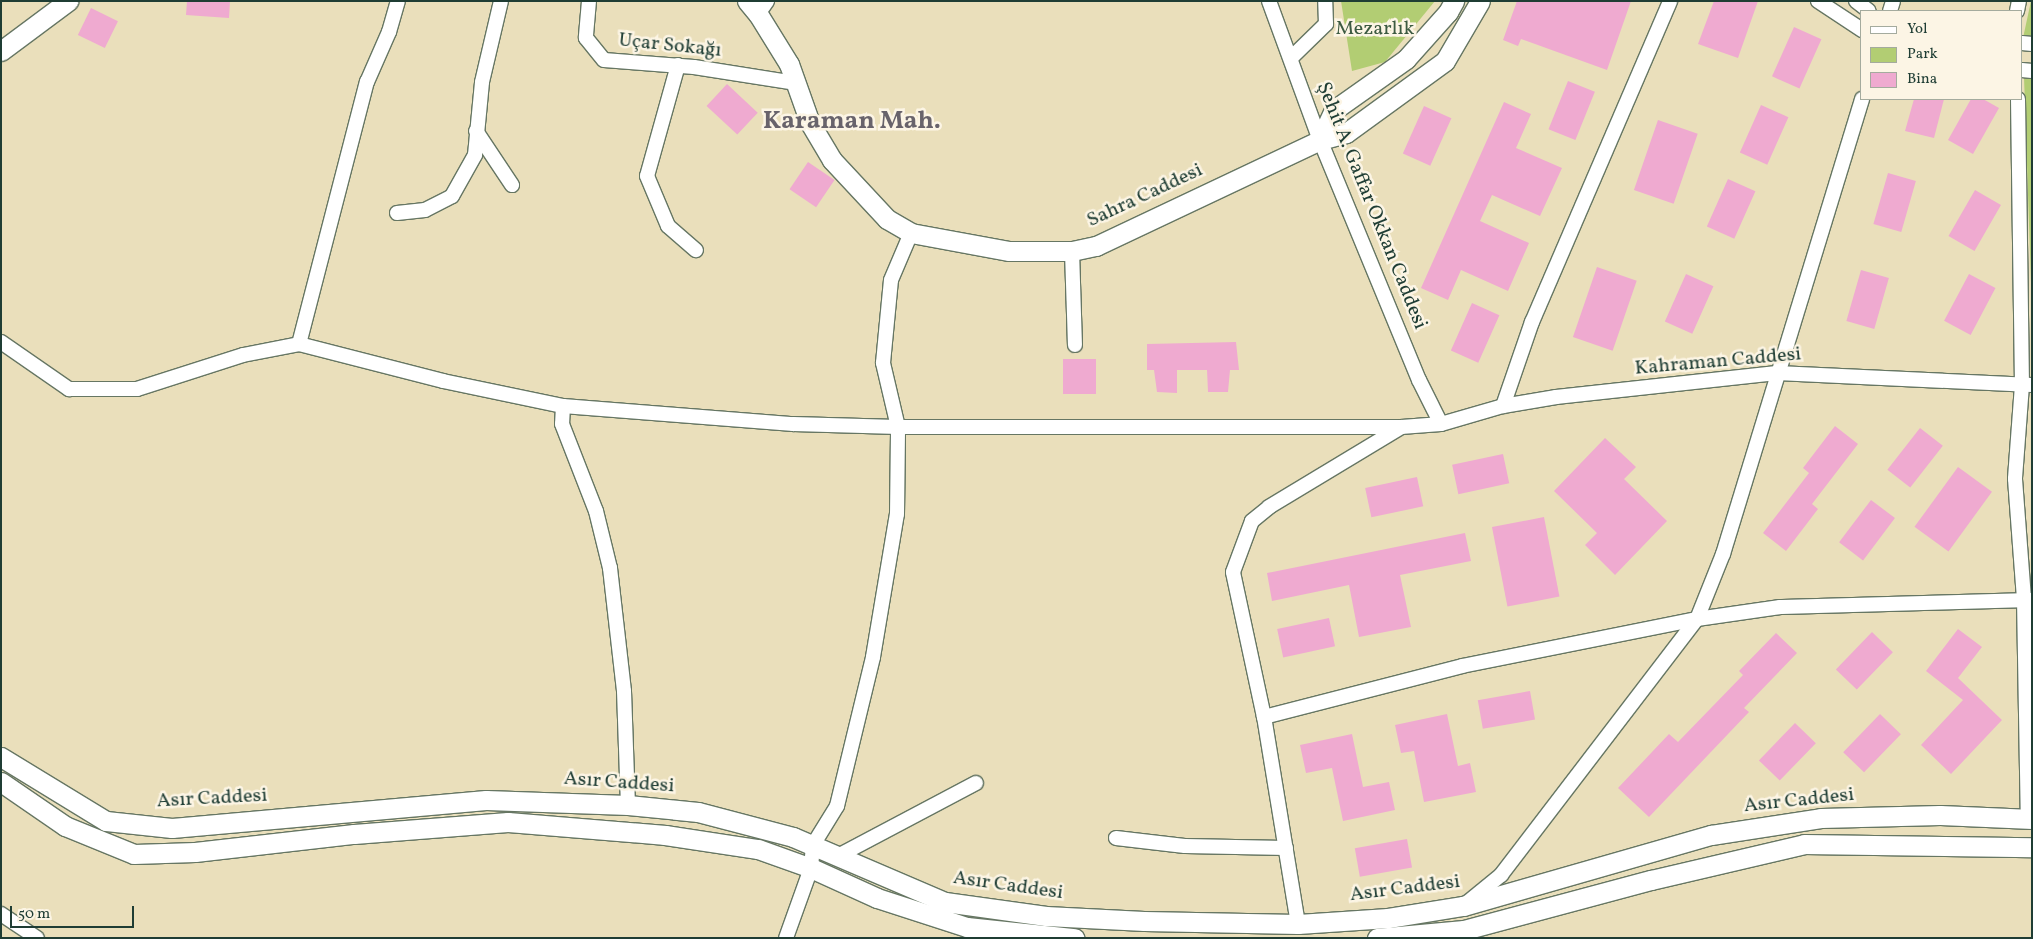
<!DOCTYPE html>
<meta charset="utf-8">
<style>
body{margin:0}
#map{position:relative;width:2033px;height:939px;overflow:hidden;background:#eadfbb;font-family:Vollkorn,serif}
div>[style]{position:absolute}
.green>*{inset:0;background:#b2cd73}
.building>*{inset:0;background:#efaad0;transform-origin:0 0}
.roads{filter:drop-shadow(1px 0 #667663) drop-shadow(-1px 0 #667663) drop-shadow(0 1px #667663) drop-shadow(0 -1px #667663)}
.street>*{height:14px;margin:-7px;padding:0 7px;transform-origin:7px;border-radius:7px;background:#fff}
.secondary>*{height:19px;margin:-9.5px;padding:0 9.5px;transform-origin:9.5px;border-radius:9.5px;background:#fff}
span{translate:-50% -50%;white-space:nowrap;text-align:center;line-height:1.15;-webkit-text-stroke:5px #fcf5e5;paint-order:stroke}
.park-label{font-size:20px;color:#3c5a41}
.street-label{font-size:20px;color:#1f3d34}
.district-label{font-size:25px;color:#68636b;font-weight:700}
.frame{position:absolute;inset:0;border:2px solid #1f3d34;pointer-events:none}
.legend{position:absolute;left:1860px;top:10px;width:162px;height:90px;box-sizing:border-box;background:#fcf5e5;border:1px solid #a4ab9e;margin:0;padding:6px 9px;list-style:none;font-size:15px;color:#1f3d34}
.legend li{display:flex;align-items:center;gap:10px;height:25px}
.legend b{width:25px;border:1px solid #a4ab9e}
.scale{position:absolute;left:10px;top:906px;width:124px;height:22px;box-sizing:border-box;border:2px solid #1f3d34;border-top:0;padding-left:6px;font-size:15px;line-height:18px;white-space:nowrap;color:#1f3d34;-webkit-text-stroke:4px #fcf5e5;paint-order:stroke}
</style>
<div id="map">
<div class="green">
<i style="clip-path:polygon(1341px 1px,1435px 1px,1385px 62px,1352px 71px)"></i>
<i style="clip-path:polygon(2031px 1px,2032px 38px,2023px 38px)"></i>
<i style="clip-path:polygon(2024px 77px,2032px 77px,2032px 311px)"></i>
</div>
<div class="building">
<i style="clip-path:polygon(187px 1px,230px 1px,229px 18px,186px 15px)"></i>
<i style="clip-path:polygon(1517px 1px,1631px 1px,1607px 70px,1521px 39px,1518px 46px,1503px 40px)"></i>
<i style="clip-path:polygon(1714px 1px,1758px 1px,1738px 58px,1698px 44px)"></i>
<i style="left:91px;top:8px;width:30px;height:30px;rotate:26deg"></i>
<i style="left:1794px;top:27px;width:30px;height:54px;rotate:24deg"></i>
<i style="left:1568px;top:81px;width:29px;height:52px;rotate:22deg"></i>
<i style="left:727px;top:84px;width:42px;height:30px;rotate:43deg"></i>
<i style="clip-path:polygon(1914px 99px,1944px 99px,1934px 138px,1905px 131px)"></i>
<i style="clip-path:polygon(1971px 99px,1983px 99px,1999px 108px,1973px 154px,1948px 140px)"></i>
<i style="clip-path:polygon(1504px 102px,1531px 114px,1516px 148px,1562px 168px,1540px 216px,1492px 195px,1480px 221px,1529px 243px,1508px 291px,1461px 270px,1448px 300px,1421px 288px)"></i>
<i style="left:1761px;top:105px;width:30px;height:52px;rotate:24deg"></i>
<i style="left:1424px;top:106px;width:30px;height:52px;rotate:24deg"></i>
<i style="left:1658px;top:120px;width:42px;height:74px;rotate:19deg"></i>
<i style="left:808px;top:162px;width:32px;height:33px;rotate:34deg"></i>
<i style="left:1888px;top:173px;width:29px;height:53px;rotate:16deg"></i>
<i style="left:1728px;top:179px;width:30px;height:52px;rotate:24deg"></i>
<i style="left:1975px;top:190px;width:30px;height:53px;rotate:30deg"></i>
<i style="left:1597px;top:267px;width:42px;height:74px;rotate:19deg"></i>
<i style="left:1861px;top:270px;width:29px;height:53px;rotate:16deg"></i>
<i style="left:1686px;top:274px;width:30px;height:52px;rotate:24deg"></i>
<i style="left:1969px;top:274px;width:30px;height:53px;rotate:28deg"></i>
<i style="left:1472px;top:303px;width:30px;height:52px;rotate:24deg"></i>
<i style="clip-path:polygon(1236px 342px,1239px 370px,1230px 370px,1228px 392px,1208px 392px,1207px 370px,1177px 370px,1177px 393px,1157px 392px,1154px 370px,1147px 370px,1147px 344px)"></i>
<i style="left:1063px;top:359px;width:33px;height:35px"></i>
<i style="clip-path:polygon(1835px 426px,1858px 444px,1812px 504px,1818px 509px,1786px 551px,1763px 533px,1809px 473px,1803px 468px)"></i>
<i style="left:1920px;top:428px;width:29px;height:53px;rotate:38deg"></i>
<i style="clip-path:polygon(1605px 438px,1636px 467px,1624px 479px,1667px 521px,1615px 575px,1585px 545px,1597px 533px,1554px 491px)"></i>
<i style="left:1503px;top:454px;width:30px;height:52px;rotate:78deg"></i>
<i style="left:1958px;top:467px;width:42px;height:74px;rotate:36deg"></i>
<i style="left:1417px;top:477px;width:30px;height:53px;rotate:78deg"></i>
<i style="left:1871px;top:500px;width:30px;height:53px;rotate:37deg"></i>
<i style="left:1544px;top:517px;width:81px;height:53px;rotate:79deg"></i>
<i style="clip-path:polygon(1465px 533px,1471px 561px,1400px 575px,1411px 627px,1359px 637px,1349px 585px,1272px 601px,1267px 573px)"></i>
<i style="left:1329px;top:618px;width:29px;height:53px;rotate:78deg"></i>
<i style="clip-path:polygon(1958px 629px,1982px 647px,1958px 678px,2002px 720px,1951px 774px,1921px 745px,1963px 700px,1926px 671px)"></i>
<i style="left:1872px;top:632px;width:29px;height:52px;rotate:44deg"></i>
<i style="clip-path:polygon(1776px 633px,1797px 653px,1744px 708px,1749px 712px,1649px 817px,1618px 788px,1669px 734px,1678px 742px,1743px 675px,1739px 671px)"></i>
<i style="left:1530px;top:691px;width:29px;height:53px;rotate:80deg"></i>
<i style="clip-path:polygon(1447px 714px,1458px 766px,1470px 763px,1476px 792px,1424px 802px,1414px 751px,1401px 753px,1395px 725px)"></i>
<i style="left:1880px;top:714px;width:29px;height:53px;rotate:44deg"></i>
<i style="left:1795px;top:723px;width:29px;height:52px;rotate:44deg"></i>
<i style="clip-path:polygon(1352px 734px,1363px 787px,1389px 782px,1395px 810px,1343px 821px,1332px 768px,1306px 773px,1300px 745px)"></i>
<i style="left:1407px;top:839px;width:29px;height:53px;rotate:80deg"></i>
</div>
<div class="roads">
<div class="street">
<i style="left:589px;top:1px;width:37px;rotate:95deg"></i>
<i style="left:586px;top:38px;width:28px;rotate:51deg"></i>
<i style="left:604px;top:60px;width:90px;rotate:4.4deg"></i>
<i style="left:694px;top:67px;width:102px;rotate:9deg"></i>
<i style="left:1269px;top:1px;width:148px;rotate:69.9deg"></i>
<i style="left:1320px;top:140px;width:260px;rotate:67.6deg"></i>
<i style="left:1419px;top:380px;width:49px;rotate:63.4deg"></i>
<i style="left:1818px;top:1px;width:53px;rotate:33.4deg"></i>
<i style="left:1856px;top:1px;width:16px;rotate:38deg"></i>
<i style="left:1890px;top:11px;width:10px;rotate:-73deg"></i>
<i style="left:2017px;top:11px;width:10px;rotate:-79deg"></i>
<i style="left:758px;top:14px;width:16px;rotate:-55deg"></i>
<i style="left:2022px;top:43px;width:10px;rotate:6deg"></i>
<i style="left:1291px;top:58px;width:49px;rotate:-44.2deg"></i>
<i style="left:1326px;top:24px;width:23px;rotate:-92deg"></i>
<i style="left:678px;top:65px;width:115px;rotate:105.6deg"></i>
<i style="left:647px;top:176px;width:54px;rotate:67.2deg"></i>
<i style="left:668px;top:226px;width:37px;rotate:41deg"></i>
<i style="left:2022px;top:70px;width:10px;rotate:6deg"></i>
<i style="left:2018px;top:99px;width:286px;rotate:89.2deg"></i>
<i style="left:2022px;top:385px;width:94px;rotate:94.3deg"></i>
<i style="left:2015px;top:479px;width:120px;rotate:85.7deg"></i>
<i style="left:2024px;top:599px;width:220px;rotate:89deg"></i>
<i style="left:476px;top:131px;width:65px;rotate:56.3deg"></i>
<i style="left:397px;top:213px;width:28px;rotate:-6deg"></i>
<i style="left:425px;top:210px;width:30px;rotate:-27deg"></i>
<i style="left:452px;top:196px;width:47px;rotate:-60.7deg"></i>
<i style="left:475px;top:155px;width:73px;rotate:-84.5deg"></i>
<i style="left:482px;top:82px;width:83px;rotate:-76.8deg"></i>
<i style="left:1072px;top:251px;width:94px;rotate:88.2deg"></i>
<i style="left:1px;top:342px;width:83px;rotate:34.7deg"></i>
<i style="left:69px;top:389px;width:68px"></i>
<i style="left:137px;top:389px;width:111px;rotate:-17.8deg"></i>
<i style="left:243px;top:355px;width:57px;rotate:-11.1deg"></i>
<i style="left:299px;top:344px;width:271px;rotate:-75.5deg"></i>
<i style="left:367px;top:82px;width:55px;rotate:-66.3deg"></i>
<i style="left:389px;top:32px;width:32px;rotate:-74deg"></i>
<i style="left:299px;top:344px;width:149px;rotate:14.4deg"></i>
<i style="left:443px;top:381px;width:123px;rotate:11.8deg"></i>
<i style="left:563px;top:406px;width:231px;rotate:4.5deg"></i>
<i style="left:793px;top:424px;width:105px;rotate:1.6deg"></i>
<i style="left:898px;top:427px;width:503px"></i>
<i style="left:1401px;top:427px;width:40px;rotate:-4.3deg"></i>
<i style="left:1441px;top:424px;width:65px;rotate:-16.2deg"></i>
<i style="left:1503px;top:406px;width:54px;rotate:-9.6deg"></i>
<i style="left:1556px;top:397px;width:222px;rotate:-6.2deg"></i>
<i style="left:1777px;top:373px;width:255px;rotate:2.7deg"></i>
<i style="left:563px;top:406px;width:18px;rotate:93deg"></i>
<i style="left:562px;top:424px;width:93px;rotate:68.7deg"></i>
<i style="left:596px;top:511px;width:59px;rotate:76.2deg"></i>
<i style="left:610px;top:568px;width:124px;rotate:83.5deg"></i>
<i style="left:624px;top:691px;width:114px;rotate:88deg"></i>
<i style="left:1503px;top:406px;width:89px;rotate:-71deg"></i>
<i style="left:1532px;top:322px;width:349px;rotate:-66.7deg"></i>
<i style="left:1264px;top:717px;width:204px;rotate:-14.4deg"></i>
<i style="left:1462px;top:666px;width:240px;rotate:-11.3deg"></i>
<i style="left:1697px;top:619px;width:84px;rotate:-8.2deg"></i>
<i style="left:1780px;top:607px;width:252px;rotate:-1.6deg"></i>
<i style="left:1116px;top:838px;width:69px;rotate:6.6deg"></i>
<i style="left:1185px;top:846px;width:101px;rotate:1.1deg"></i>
<i style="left:838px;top:856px;width:156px;rotate:-27.9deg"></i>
<i style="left:1468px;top:902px;width:43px;rotate:-39.3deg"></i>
<i style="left:1501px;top:875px;width:322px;rotate:-52.6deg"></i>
<i style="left:1697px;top:619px;width:70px;rotate:-68.2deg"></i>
<i style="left:1723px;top:554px;width:476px;rotate:-73deg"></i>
<i style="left:1px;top:914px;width:43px;rotate:33.7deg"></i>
<i style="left:1298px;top:924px;width:210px;rotate:-99.3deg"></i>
<i style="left:1264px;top:717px;width:148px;rotate:-102.1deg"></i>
<i style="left:1233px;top:572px;width:54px;rotate:-69.6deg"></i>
<i style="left:1252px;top:521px;width:22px;rotate:-39deg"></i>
<i style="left:1269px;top:507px;width:153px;rotate:-31.1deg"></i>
<i style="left:786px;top:938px;width:74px;rotate:-70.3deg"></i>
<i style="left:811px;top:868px;width:23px;rotate:-85deg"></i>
<i style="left:813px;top:845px;width:46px;rotate:-58.4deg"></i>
<i style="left:837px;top:806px;width:153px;rotate:-76.4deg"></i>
<i style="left:873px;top:657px;width:145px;rotate:-80.5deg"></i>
<i style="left:897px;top:514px;width:87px;rotate:-89.3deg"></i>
<i style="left:898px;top:427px;width:66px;rotate:-103.2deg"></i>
<i style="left:883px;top:363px;width:83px;rotate:-84.5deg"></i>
<i style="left:891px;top:280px;width:51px;rotate:-66.9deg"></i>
</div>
<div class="secondary">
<i style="left:747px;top:1px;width:17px;rotate:50deg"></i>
<i style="left:758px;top:14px;width:59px;rotate:58.2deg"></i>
<i style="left:789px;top:64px;width:63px;rotate:70.4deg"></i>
<i style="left:810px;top:123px;width:43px;rotate:59.3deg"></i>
<i style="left:832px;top:160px;width:81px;rotate:47deg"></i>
<i style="left:887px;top:219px;width:28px;rotate:30deg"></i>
<i style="left:911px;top:233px;width:100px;rotate:10.4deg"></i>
<i style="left:1009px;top:251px;width:63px"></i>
<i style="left:1072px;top:251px;width:25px;rotate:-12deg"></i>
<i style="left:1096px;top:246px;width:248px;rotate:-25.3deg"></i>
<i style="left:1320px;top:140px;width:27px;rotate:-15deg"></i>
<i style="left:1346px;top:133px;width:122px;rotate:-36deg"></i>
<i style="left:1445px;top:61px;width:69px;rotate:-59.7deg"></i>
<i style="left:1px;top:51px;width:84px;rotate:-36.7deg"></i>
<i style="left:1320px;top:140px;width:33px;rotate:-65deg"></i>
<i style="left:1334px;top:110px;width:88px;rotate:-35.3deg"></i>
<i style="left:1406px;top:59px;width:63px;rotate:-48.2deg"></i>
<i style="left:1448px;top:12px;width:13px;rotate:-61deg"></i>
<i style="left:1px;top:757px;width:123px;rotate:31.4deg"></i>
<i style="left:106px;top:821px;width:66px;rotate:6.1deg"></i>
<i style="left:172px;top:828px;width:315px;rotate:-5.1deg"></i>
<i style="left:486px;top:800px;width:142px;rotate:2deg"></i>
<i style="left:628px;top:805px;width:70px;rotate:5.7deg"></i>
<i style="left:698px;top:812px;width:98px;rotate:14.7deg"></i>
<i style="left:793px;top:837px;width:165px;rotate:23.2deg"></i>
<i style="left:945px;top:902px;width:102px;rotate:7.9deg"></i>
<i style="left:1046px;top:916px;width:98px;rotate:2.9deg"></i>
<i style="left:1144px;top:921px;width:154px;rotate:1.1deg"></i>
<i style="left:1298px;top:924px;width:90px;rotate:-3.8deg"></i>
<i style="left:1388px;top:918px;width:76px;rotate:-9.1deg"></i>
<i style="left:1463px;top:906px;width:258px;rotate:-16deg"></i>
<i style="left:1711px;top:835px;width:111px;rotate:-8.8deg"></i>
<i style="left:1821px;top:818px;width:119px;rotate:-1.4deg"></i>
<i style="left:1940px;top:815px;width:92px;rotate:2.5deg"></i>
<i style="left:1px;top:782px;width:78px;rotate:34.5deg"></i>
<i style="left:65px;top:826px;width:74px;rotate:22.1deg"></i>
<i style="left:134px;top:854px;width:61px;rotate:-1.9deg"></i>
<i style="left:195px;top:852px;width:160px;rotate:-6.5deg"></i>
<i style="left:354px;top:834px;width:154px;rotate:-4.5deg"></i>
<i style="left:508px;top:822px;width:158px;rotate:4.7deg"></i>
<i style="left:665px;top:835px;width:94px;rotate:8.6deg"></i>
<i style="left:758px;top:849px;width:56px;rotate:19.7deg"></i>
<i style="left:811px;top:868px;width:72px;rotate:24.4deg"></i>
<i style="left:877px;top:898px;width:95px;rotate:17.9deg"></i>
<i style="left:967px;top:927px;width:108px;rotate:5.9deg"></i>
<i style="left:1377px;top:938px;width:87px;rotate:-5.3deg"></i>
<i style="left:1464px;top:930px;width:194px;rotate:-15deg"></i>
<i style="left:1651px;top:880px;width:157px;rotate:-13.2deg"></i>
<i style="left:1804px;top:844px;width:228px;rotate:0.8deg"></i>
</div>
</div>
<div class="park-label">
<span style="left:1375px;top:29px">Mezarlık</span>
</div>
<div class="street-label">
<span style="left:670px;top:46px;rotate:6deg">Uçar Sokağı</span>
<span style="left:1145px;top:196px;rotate:-25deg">Sahra Caddesi</span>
<span style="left:1371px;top:206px;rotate:68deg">Şehit A. Gaffar Okkan Caddesi</span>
<span style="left:1718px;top:362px;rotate:-5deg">Kahraman Caddesi</span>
<span style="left:619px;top:783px;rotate:4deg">Asır Caddesi</span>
<span style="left:212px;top:799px;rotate:-3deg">Asır Caddesi</span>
<span style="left:1799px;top:801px;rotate:-6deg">Asır Caddesi</span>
<span style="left:1008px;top:886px;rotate:8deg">Asır Caddesi</span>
<span style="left:1405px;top:889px;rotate:-7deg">Asır Caddesi</span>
</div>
<div class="district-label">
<span style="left:852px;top:122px">Karaman Mah.</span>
</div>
<div class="frame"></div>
<ul class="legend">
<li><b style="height:6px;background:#fff"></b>Yol</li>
<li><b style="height:14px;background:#b2cd73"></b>Park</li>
<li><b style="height:14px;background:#efaad0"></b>Bina</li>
</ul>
<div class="scale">50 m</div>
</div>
